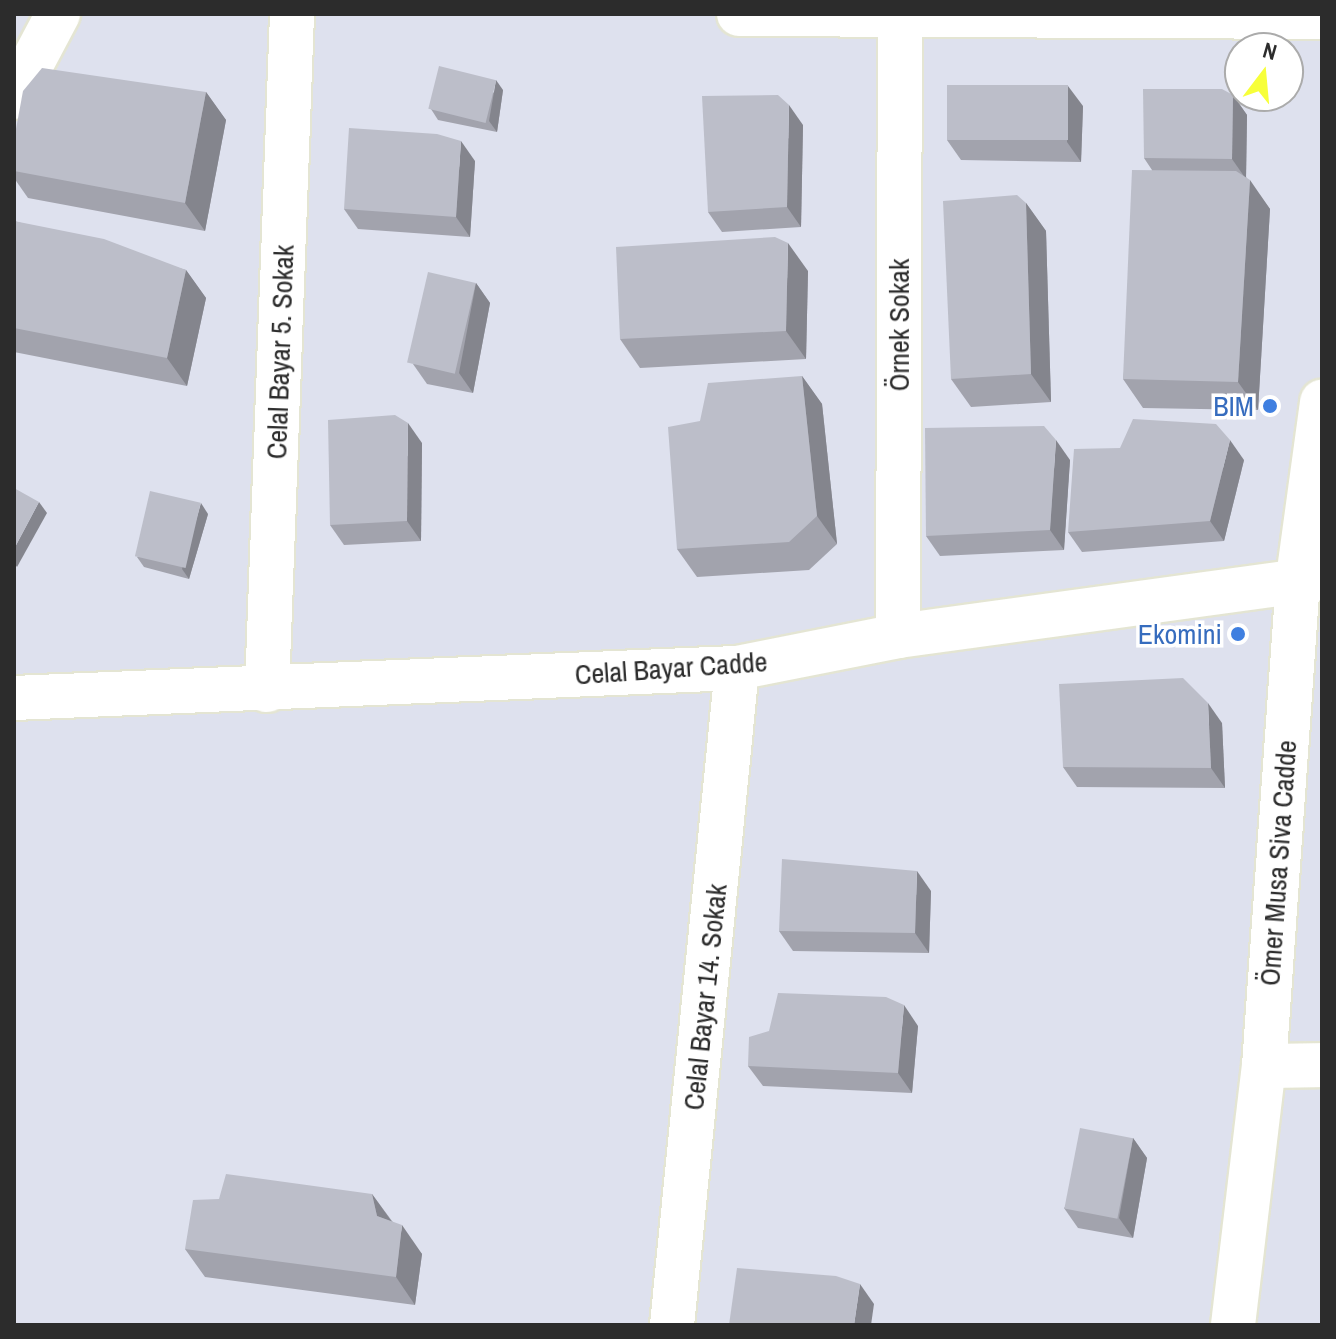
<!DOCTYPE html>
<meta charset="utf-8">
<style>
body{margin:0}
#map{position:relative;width:1336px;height:1339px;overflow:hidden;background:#dee1ee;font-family:"Archivo Narrow",sans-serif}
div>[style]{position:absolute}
.roads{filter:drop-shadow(2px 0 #e4e5d3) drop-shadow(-2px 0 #e4e5d3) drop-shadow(0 2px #e4e5d3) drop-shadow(0 -2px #e4e5d3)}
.street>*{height:44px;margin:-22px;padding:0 22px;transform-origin:22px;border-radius:22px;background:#fff}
.secondary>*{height:44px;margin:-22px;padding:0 22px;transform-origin:22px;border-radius:22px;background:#fff}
.wall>*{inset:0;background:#a2a3ad}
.shaded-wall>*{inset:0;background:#84858d}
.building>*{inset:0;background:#bcbec9;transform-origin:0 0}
.dots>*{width:22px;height:22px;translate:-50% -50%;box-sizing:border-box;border:4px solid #fff;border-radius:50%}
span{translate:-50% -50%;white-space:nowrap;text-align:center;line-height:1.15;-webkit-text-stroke:7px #fff;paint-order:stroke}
.street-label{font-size:28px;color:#2c2c2c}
.shop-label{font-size:28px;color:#366cbe}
.right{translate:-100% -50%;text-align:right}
.frame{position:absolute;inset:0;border:16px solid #2c2c2c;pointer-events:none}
.north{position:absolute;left:1224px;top:32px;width:80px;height:80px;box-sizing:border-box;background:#fff;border:2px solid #ababab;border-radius:50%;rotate:16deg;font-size:22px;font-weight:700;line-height:32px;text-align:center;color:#2c2c2c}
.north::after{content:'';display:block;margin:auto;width:28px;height:36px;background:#f7ff3a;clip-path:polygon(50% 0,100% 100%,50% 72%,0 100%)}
</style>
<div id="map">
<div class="roads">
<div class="street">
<i style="left:739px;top:14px;width:583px;rotate:0.29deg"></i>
<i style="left:14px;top:97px;width:94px;rotate:-62.1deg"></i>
<i style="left:898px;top:636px;width:622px;rotate:-89.82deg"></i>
<i style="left:267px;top:690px;width:676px;rotate:-87.88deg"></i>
<i style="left:14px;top:698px;width:724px;rotate:-2.38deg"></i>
<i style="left:737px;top:668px;width:164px;rotate:-11.2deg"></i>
<i style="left:898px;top:636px;width:428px;rotate:-7.8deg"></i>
<i style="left:1264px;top:1066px;width:58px;rotate:-1deg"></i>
<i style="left:672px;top:1325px;width:660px;rotate:-84.35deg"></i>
</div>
<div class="secondary">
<i style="left:1233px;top:1325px;width:261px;rotate:-83.2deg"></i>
<i style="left:1264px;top:1066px;width:489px;rotate:-86deg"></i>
<i style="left:1298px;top:578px;width:178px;rotate:-82.2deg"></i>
</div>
</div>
<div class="wall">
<i style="clip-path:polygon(503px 90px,497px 132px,438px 120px,431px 109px)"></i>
<i style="clip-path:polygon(206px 92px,226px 120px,205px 231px,28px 198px,14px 178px,14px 140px)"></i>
<i style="clip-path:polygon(1233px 95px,1247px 115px,1246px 177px,1270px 209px,1258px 410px,1143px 408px,1123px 379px,1152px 170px,1144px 158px)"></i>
<i style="clip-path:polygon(1083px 106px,1081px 162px,961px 160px,947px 140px)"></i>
<i style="clip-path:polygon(803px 125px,801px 227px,722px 232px,708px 212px)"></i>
<i style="clip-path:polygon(475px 161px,470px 237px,358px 229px,344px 209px)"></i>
<i style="clip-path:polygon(1026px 203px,1046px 231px,1051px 402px,971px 407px,951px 379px)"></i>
<i style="clip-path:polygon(14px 221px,186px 270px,206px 298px,187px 386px,14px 352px)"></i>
<i style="clip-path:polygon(808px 271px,806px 359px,640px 368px,620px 339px)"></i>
<i style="clip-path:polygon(476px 283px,490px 303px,473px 393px,427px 384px,413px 364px)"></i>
<i style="clip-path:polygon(802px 376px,822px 404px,837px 544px,809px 570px,697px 577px,677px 549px,700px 421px)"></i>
<i style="clip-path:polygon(422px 443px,421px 541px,344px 545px,330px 525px)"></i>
<i style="clip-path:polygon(1070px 460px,1064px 550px,940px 556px,926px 536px)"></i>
<i style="clip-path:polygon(1244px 460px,1224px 541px,1082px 552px,1068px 532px)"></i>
<i style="clip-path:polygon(208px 514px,189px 579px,144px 567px,137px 557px)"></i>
<i style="clip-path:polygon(1222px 723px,1225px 788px,1077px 787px,1063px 767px)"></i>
<i style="clip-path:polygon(931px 891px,929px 953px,793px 951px,779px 931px)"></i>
<i style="clip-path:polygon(918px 1026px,912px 1093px,763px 1086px,748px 1066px)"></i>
<i style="clip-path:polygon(1133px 1138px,1147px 1158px,1133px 1238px,1078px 1228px,1064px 1208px)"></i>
<i style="clip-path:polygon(372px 1194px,392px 1221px,422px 1254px,415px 1305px,205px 1277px,185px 1249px)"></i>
</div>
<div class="shaded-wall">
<i style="clip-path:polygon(496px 80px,503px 90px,497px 132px,489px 121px)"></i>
<i style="clip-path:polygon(1068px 86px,1083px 106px,1081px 162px,1067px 142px)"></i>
<i style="clip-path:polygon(206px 92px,226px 120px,205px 231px,185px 203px)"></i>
<i style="clip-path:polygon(1233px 95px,1247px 115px,1246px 179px,1232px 159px)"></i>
<i style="clip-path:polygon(789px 105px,803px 125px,801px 227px,787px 207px)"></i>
<i style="clip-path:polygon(461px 141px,475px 161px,470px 237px,456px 217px)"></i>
<i style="clip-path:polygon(1250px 180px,1270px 209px,1258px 410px,1238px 382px)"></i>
<i style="clip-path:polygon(1026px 203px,1046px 231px,1051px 402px,1031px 374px)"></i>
<i style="clip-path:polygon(788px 243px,808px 271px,806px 359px,786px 331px)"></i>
<i style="clip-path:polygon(186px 270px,206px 298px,187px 386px,167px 358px)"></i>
<i style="clip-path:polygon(476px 283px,490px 303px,473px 393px,459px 373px)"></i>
<i style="clip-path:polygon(802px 376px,822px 404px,837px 544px,817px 516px)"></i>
<i style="clip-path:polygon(408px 423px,422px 443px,421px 541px,407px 521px)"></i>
<i style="clip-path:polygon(1056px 440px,1070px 460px,1064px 550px,1050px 530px)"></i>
<i style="clip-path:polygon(1230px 440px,1244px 460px,1224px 541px,1210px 521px)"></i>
<i style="clip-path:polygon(39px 502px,47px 513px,17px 567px,14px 563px,14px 549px)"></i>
<i style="clip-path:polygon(201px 503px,208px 514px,189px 579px,182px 569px)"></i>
<i style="clip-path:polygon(1208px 703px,1222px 723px,1225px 788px,1211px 768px)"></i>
<i style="clip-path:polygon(917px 871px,931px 891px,929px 953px,915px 933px)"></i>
<i style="clip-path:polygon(904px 1005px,918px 1026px,912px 1093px,898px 1073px)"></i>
<i style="clip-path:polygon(1133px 1138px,1147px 1158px,1133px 1238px,1119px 1218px)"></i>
<i style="clip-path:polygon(372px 1194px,392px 1222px,377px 1216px)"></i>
<i style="clip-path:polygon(402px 1225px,422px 1254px,415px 1305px,396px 1277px)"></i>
<i style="clip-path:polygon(860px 1284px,874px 1304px,871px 1325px,854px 1325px)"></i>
</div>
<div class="building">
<i style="left:439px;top:66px;width:59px;height:44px;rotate:14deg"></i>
<i style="clip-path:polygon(42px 68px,206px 92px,185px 203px,14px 171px,14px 140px,23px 91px)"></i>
<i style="left:947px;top:85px;width:121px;height:55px"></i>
<i style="clip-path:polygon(1143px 89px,1222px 89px,1233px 95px,1232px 159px,1144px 158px)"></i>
<i style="clip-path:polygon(778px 95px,789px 105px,787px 207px,708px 212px,702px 96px)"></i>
<i style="clip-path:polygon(349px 128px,437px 134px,461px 141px,456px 217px,344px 209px)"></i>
<i style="clip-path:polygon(1132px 170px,1236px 171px,1250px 180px,1238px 382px,1123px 379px)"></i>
<i style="clip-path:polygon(1017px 195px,1026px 203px,1031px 374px,951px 379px,943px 201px)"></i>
<i style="clip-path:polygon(14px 221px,104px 239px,186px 270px,167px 358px,14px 328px)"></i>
<i style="clip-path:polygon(775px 237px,788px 243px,786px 331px,620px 339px,616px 247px)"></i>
<i style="left:428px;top:272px;width:49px;height:93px;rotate:13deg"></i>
<i style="clip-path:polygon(802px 376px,817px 516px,789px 542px,677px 549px,668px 427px,700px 421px,708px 383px)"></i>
<i style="clip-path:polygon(395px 415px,408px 423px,407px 521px,330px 525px,328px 420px)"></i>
<i style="clip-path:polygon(1133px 419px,1216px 424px,1230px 440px,1210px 521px,1068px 532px,1074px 449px,1120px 448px)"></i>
<i style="clip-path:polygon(1044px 426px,1056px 440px,1050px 530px,926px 536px,925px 428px)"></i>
<i style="clip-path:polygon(14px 488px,39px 502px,14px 549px)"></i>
<i style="left:150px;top:491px;width:52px;height:67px;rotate:13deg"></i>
<i style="clip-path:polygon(1183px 678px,1208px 703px,1211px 768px,1063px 767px,1059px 684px)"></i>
<i style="clip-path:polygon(782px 859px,917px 871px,915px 933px,779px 931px)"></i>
<i style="clip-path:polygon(778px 993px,886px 997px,904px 1005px,898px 1073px,748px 1066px,749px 1037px,769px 1031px)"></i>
<i style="left:1080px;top:1128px;width:54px;height:82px;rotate:11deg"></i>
<i style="clip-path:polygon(226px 1174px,372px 1194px,377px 1216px,402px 1225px,396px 1277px,185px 1249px,193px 1200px,219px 1199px)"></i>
<i style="clip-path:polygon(737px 1268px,836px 1276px,860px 1284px,854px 1325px,729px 1325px)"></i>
</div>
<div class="dots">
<i style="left:1270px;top:406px;background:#3f7fe0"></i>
<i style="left:1238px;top:634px;background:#3f7fe0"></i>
</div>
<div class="street-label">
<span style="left:899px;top:325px;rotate:-90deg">Örnek Sokak</span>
<span style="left:280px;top:352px;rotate:-88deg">Celal Bayar 5. Sokak</span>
<span style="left:671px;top:668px;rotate:-4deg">Celal Bayar Cadde</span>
<span style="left:1278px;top:863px;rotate:-86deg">Ömer Musa Siva Cadde</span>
<span style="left:705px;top:997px;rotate:-84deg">Celal Bayar 14. Sokak</span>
</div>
<div class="shop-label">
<span class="right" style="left:1254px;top:406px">BIM</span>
<span class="right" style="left:1222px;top:634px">Ekomini</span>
</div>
<div class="frame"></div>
<div class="north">N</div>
</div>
